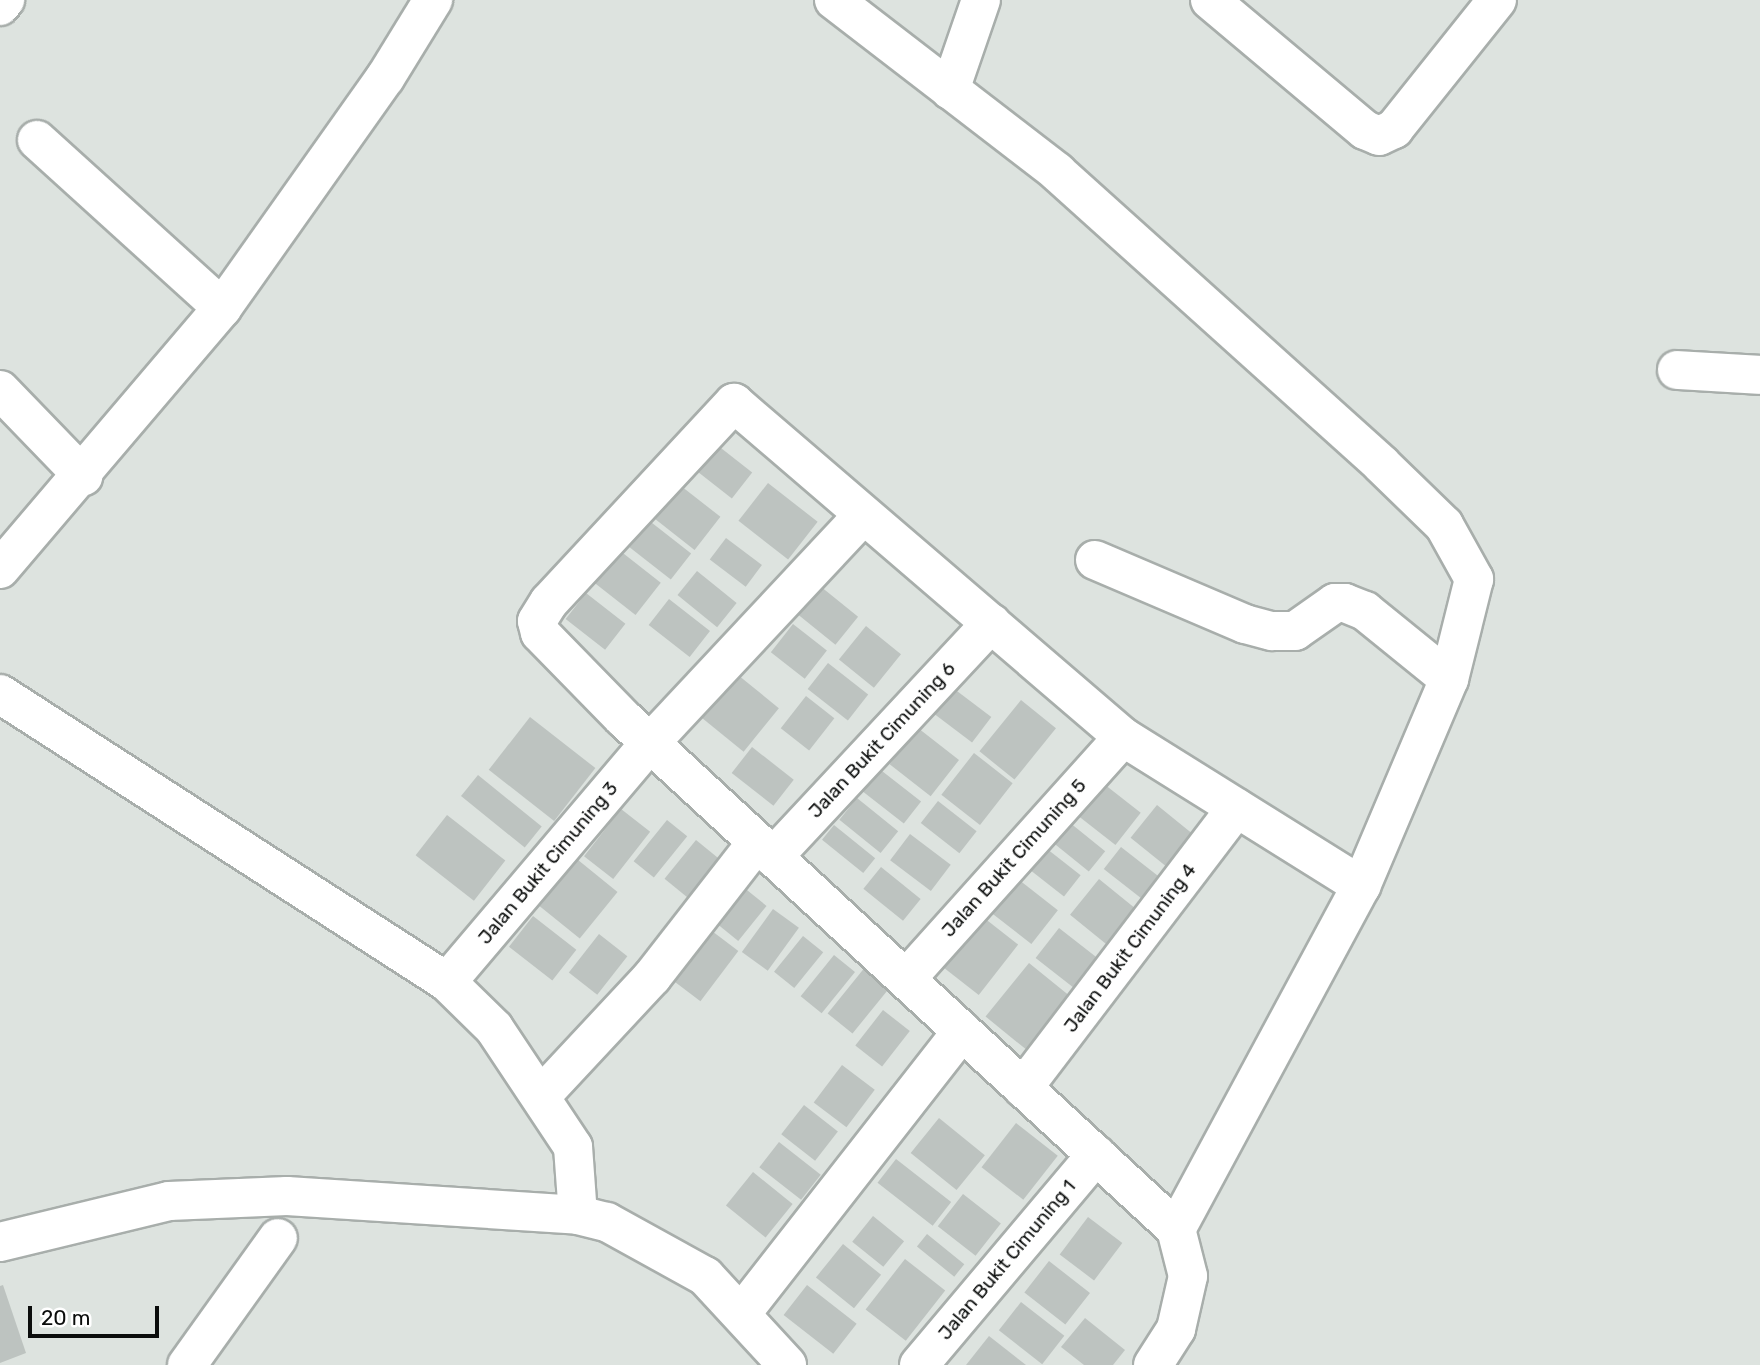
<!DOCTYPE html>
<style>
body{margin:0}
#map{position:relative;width:1760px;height:1365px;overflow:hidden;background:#dde3df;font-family:Rubik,sans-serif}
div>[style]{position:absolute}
.building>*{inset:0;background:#bdc3c0;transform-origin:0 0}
.roads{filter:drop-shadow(2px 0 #a8aeab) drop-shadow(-2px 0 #a8aeab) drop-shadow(0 2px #a8aeab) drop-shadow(0 -2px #a8aeab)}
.minor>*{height:38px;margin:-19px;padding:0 19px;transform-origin:19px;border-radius:19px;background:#fff}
span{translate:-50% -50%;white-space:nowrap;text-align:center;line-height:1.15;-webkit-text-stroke:6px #fff;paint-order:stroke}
.street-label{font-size:19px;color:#0b0d0c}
.scale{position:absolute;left:28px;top:1306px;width:131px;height:32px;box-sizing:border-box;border:4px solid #0b0d0c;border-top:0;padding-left:9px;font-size:21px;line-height:24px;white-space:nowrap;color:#0b0d0c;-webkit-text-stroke:5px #fff;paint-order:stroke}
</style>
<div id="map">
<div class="building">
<i style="left:712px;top:441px;width:51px;height:33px;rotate:38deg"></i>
<i style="left:768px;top:483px;width:63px;height:48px;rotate:38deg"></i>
<i style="left:681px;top:486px;width:50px;height:42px;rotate:38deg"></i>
<i style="left:647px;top:519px;width:56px;height:33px;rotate:38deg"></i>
<i style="left:726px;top:538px;width:45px;height:27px;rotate:37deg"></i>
<i style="left:619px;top:550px;width:53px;height:41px;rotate:38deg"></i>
<i style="left:697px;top:571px;width:51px;height:31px;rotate:39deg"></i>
<i style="left:820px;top:586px;width:49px;height:36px;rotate:39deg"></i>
<i style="left:586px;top:593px;width:50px;height:33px;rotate:38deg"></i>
<i style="left:669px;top:599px;width:52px;height:33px;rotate:38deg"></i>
<i style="left:793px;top:624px;width:43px;height:36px;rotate:38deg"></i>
<i style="left:866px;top:626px;width:45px;height:43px;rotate:39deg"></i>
<i style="left:828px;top:663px;width:51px;height:33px;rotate:38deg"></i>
<i style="left:733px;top:671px;width:59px;height:56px;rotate:39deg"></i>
<i style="left:949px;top:685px;width:53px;height:32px;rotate:37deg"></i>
<i style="left:806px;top:696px;width:36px;height:41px;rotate:38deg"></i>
<i style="left:1021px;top:700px;width:45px;height:66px;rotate:39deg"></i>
<i style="left:530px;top:717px;width:83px;height:67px;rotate:38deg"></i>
<i style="left:918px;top:728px;width:52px;height:46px;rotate:38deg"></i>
<i style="left:752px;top:747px;width:53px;height:33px;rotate:38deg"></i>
<i style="left:974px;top:753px;width:49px;height:53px;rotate:38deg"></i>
<i style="left:873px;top:764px;width:61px;height:28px;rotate:38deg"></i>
<i style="left:478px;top:775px;width:82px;height:27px;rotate:39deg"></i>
<i style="left:1095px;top:777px;width:58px;height:41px;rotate:38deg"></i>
<i style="left:857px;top:798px;width:53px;height:28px;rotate:39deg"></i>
<i style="left:938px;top:801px;width:49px;height:28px;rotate:38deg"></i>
<i style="left:1157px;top:805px;width:46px;height:42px;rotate:39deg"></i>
<i style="left:621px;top:809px;width:37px;height:60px;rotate:38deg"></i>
<i style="left:447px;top:815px;width:74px;height:51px;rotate:38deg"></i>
<i style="left:1064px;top:818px;width:53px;height:26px;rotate:39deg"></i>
<i style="left:667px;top:820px;width:26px;height:53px;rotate:39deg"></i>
<i style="left:834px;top:825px;width:53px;height:19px;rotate:39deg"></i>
<i style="left:910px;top:834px;width:51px;height:33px;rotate:37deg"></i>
<i style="left:696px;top:840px;width:32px;height:50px;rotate:39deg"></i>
<i style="left:1042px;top:845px;width:49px;height:27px;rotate:38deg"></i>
<i style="left:1121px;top:847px;width:56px;height:28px;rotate:38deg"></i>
<i style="left:567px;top:851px;width:65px;height:60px;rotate:39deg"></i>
<i style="left:881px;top:867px;width:51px;height:28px;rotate:39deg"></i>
<i style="left:1009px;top:872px;width:62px;height:43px;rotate:38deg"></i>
<i style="left:1099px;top:879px;width:50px;height:46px;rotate:39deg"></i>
<i style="left:737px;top:882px;width:38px;height:45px;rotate:39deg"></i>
<i style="left:773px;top:909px;width:32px;height:53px;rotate:36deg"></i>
<i style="left:974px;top:910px;width:56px;height:64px;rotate:38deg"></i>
<i style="left:533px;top:916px;width:55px;height:39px;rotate:38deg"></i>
<i style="left:704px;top:925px;width:43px;height:63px;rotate:37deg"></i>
<i style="left:1059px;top:928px;width:52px;height:38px;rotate:38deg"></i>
<i style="left:599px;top:934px;width:36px;height:49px;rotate:38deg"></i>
<i style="left:803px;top:936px;width:26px;height:46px;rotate:39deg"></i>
<i style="left:834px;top:955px;width:27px;height:53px;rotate:39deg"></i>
<i style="left:1029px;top:963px;width:56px;height:69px;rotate:39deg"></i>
<i style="left:866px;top:966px;width:32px;height:61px;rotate:39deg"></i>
<i style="left:883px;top:1010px;width:34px;height:45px;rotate:38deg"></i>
<i style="left:842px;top:1065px;width:41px;height:47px;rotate:37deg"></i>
<i style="left:804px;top:1105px;width:43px;height:37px;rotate:38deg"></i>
<i style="left:939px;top:1118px;width:59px;height:45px;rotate:39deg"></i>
<i style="left:1016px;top:1123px;width:53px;height:56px;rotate:38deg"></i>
<i style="left:779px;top:1142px;width:53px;height:32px;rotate:38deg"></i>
<i style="left:896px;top:1159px;width:70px;height:30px;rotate:38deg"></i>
<i style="left:753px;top:1172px;width:51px;height:43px;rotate:39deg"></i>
<i style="left:963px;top:1194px;width:48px;height:41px;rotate:38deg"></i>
<i style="left:873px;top:1216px;width:40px;height:33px;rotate:39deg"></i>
<i style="left:1088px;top:1217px;width:43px;height:47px;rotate:37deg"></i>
<i style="left:927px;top:1234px;width:48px;height:16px;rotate:39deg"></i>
<i style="left:843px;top:1244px;width:49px;height:43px;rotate:39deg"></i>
<i style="left:905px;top:1259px;width:51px;height:64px;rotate:38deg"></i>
<i style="left:1049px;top:1261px;width:52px;height:40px;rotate:38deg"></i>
<i style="clip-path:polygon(3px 1285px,26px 1353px,0 1363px,0 1286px)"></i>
<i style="left:807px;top:1285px;width:63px;height:38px;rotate:38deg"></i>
<i style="left:1021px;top:1302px;width:55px;height:36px;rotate:38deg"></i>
<i style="clip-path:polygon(1085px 1318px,1125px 1350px,1113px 1365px,1084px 1365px,1061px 1347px)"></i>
<i style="clip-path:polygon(989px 1336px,1026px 1365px,966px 1365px)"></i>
</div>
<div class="roads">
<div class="minor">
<i style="left:834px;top:0;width:282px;rotate:37.6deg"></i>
<i style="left:1057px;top:172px;width:436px;rotate:42deg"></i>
<i style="left:1381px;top:464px;width:88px;rotate:44.1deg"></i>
<i style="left:1444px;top:525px;width:62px;rotate:60.9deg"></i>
<i style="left:1474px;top:579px;width:103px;rotate:104deg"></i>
<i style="left:1449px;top:679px;width:225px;rotate:113deg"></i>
<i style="left:1361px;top:886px;width:390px;rotate:118.3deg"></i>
<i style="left:1210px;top:0;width:202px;rotate:40deg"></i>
<i style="left:1365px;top:130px;width:15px;rotate:23deg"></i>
<i style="left:1379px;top:136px;width:17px;rotate:-25deg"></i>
<i style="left:1394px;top:129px;width:165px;rotate:-51.4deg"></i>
<i style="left:0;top:6px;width:8px;rotate:-50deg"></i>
<i style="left:950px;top:90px;width:95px;rotate:-71deg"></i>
<i style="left:37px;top:140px;width:250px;rotate:42.2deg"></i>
<i style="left:1677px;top:370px;width:83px;rotate:3.4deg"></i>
<i style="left:0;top:390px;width:120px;rotate:46deg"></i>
<i style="left:1095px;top:560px;width:163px;rotate:23.1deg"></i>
<i style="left:1245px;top:624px;width:28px;rotate:15deg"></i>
<i style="left:1272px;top:631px;width:23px"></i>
<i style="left:1295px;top:631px;width:49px;rotate:-35deg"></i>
<i style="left:1335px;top:603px;width:10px"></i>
<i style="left:1345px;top:603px;width:22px;rotate:22deg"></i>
<i style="left:1365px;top:611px;width:108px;rotate:39deg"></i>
<i style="left:0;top:569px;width:343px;rotate:-49.6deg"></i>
<i style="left:222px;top:308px;width:282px;rotate:-54.7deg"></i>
<i style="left:385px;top:78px;width:92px;rotate:-58.4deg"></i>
<i style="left:0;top:694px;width:532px;rotate:32.79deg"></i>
<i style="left:447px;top:982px;width:66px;rotate:44.4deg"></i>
<i style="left:494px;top:1028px;width:143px;rotate:56.4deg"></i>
<i style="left:573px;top:1147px;width:68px;rotate:85.8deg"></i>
<i style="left:773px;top:857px;width:320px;rotate:-47deg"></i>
<i style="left:906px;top:979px;width:325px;rotate:-48.1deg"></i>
<i style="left:447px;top:982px;width:314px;rotate:-49.7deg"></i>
<i style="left:650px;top:743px;width:312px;rotate:-46.9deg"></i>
<i style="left:1023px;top:1088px;width:352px;rotate:-52.7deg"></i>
<i style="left:541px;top:1096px;width:163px;rotate:-47deg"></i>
<i style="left:652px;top:977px;width:171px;rotate:-52.1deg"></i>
<i style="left:0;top:1242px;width:174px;rotate:-13.6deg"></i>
<i style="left:169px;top:1201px;width:118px;rotate:-2.4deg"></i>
<i style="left:287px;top:1196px;width:292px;rotate:3.7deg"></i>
<i style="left:578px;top:1215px;width:30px;rotate:14deg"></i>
<i style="left:607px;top:1222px;width:112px;rotate:28.9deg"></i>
<i style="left:705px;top:1276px;width:121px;rotate:47.3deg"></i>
<i style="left:741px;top:1314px;width:359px;rotate:-52deg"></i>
<i style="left:187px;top:1365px;width:156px;rotate:-54.4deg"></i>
<i style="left:919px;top:1365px;width:275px;rotate:-49.9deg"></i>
<i style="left:1153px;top:1365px;width:43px;rotate:-57.4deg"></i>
<i style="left:1176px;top:1329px;width:54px;rotate:-77.2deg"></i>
<i style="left:1188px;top:1276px;width:49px;rotate:-104.3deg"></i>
<i style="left:1176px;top:1229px;width:752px;rotate:-137.26deg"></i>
<i style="left:624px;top:719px;width:120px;rotate:-134.3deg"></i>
<i style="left:540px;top:633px;width:12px;rotate:-104deg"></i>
<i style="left:537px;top:621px;width:22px;rotate:-58deg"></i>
<i style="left:549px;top:602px;width:272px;rotate:-47.1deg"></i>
<i style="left:734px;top:403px;width:513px;rotate:40.65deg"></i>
<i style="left:1123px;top:737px;width:281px;rotate:32deg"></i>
</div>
</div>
<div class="street-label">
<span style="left:882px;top:740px;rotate:-47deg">Jalan Bukit Cimuning 6</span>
<span style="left:1014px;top:858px;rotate:-48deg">Jalan Bukit Cimuning 5</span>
<span style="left:548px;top:863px;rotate:-50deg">Jalan Bukit Cimuning 3</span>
<span style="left:1130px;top:948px;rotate:-53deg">Jalan Bukit Cimuning 4</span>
<span style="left:1007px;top:1260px;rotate:-50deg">Jalan Bukit Cimuning 1</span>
</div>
<div class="scale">20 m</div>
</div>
